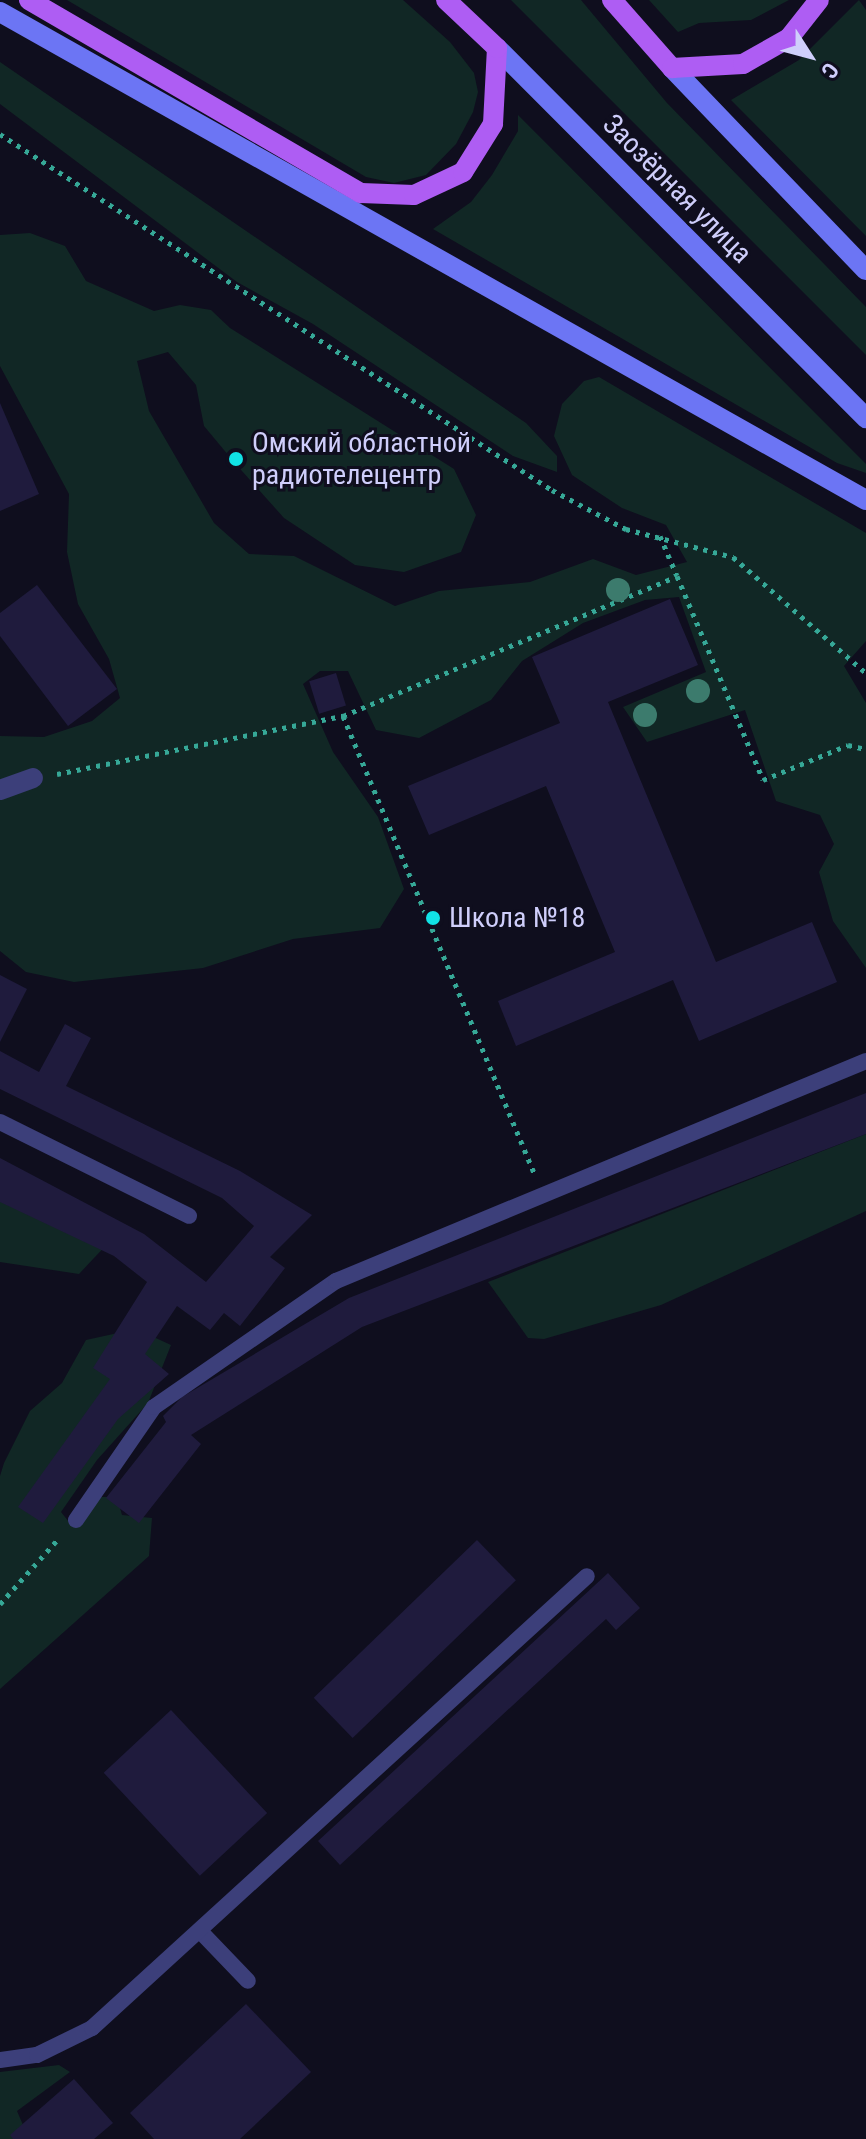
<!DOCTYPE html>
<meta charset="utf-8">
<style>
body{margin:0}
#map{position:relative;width:866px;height:2139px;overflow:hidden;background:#0f0e1e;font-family:"Roboto Condensed",sans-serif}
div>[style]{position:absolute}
.green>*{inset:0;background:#112725}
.building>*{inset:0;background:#1f1b3d;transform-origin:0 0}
.path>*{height:5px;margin-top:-2.5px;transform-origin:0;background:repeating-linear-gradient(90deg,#36a897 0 4px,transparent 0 10px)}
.lane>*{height:16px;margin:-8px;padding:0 8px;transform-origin:8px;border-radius:8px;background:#3c3f7a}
.street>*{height:20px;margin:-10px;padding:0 10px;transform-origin:10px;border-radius:10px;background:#3c3f7a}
.secondary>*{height:20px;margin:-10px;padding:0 10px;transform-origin:10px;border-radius:10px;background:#6c75f4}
.primary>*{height:20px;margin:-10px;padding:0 10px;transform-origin:10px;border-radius:10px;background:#ae5df3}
.trees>*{width:24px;height:24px;margin:-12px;border-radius:50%;background:#3c7b6d}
.dots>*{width:22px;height:22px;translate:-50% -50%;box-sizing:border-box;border:4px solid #0f0e1e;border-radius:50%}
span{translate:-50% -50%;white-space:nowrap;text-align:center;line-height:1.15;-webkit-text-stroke:6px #0f0e1e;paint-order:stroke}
.street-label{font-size:28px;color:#cfcefb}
.poi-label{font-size:28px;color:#cfcefb}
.left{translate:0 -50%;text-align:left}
.north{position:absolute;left:770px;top:16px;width:80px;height:80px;-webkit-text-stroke:6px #0f0e1e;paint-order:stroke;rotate:126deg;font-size:22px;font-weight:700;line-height:32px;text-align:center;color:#cfcefb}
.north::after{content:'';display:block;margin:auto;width:28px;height:36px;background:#cfcefb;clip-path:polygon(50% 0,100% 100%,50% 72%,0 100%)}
</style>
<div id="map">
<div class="green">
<i style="clip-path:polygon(67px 0,403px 0,450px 42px,474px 73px,478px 92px,473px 112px,456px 144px,426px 175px,394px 183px,366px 177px)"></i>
<i style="clip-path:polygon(511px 0,581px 0,667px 103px,866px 307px,866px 355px)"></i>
<i style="clip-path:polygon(649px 0,789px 0,751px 20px,699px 23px,678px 32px)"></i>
<i style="clip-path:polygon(859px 0,866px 10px,866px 236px,731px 100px,799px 60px)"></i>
<i style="clip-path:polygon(0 62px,526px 423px,557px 456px,557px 472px,513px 456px,313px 324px,237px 282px,0 104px)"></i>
<i style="clip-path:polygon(518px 115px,866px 464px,866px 473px,837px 463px,433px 229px,471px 202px,492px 175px,518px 131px)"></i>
<i style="clip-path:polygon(30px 233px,65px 246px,86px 281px,154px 311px,180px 305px,211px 310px,230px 328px,454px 469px,476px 515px,461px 552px,404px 572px,355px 565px,284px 518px,234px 462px,204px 426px,196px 385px,168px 352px,137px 361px,149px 411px,214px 523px,249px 554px,294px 556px,395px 606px,439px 591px,530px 582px,593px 559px,636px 575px,687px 562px,666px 525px,622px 508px,572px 475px,554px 436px,562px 404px,584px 381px,599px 377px,866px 533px,866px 641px,844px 666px,866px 703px,866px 968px,833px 921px,819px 872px,834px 844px,820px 815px,776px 801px,745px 710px,647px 742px,623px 707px,706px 672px,679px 597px,645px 600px,583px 623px,522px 661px,491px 700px,419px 738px,376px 730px,348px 671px,320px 671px,303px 684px,333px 752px,378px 817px,404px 889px,380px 928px,293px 939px,203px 968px,74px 982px,26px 972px,0 951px,0 736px,44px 737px,92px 721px,120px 698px,109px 659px,78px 604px,67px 552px,69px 494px,0 366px,0 235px)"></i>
<i style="clip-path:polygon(866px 1134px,866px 1211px,661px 1305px,544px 1339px,528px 1338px,488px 1282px)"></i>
<i style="clip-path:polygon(0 1184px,110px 1241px,79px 1274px,0 1262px)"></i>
<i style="clip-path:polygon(136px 1329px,171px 1345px,148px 1403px,97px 1460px,61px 1512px,73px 1527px,101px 1497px,117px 1497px,122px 1515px,152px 1518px,149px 1556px,0 1689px,0 1476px,4px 1463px,30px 1411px,62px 1383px,86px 1340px)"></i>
<i style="clip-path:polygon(59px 2065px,70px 2072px,17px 2111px,29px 2139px,0 2139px,0 2072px)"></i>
</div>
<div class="building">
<i style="clip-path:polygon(0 403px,39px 494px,0 511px)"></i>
<i style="clip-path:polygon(37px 585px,117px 689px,68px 726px,0 636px,0 613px)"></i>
<i style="clip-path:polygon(670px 599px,698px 665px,608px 702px,716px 962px,812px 922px,837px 982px,699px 1041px,673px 980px,516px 1046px,498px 1001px,615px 952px,546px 786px,429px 835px,408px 786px,560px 723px,532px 657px)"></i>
<i style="left:336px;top:673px;width:34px;height:28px;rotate:73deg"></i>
<i style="clip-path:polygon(0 975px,27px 989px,0 1042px)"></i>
<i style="clip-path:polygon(65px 1024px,91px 1038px,66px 1086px,240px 1171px,312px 1215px,270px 1257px,285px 1268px,240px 1326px,224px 1313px,210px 1330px,177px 1306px,145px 1354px,169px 1374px,118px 1419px,43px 1523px,18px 1507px,110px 1379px,93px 1368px,147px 1282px,114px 1256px,0 1202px,0 1158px,144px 1234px,206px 1282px,254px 1226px,222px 1198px,0 1089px,0 1051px,39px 1072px)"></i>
<i style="clip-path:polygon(866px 1093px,866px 1134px,362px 1327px,191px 1435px,201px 1444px,139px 1523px,106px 1498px,166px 1422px,163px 1416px,182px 1397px,349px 1298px)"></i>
<i style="left:477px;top:1540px;width:56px;height:227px;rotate:46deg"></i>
<i style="clip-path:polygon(608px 1573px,640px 1608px,616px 1630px,606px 1619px,340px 1865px,318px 1841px)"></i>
<i style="left:171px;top:1710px;width:141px;height:92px;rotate:47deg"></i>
<i style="clip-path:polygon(246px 2004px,311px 2072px,240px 2139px,154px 2139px,130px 2113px)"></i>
<i style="clip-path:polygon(74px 2079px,113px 2123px,94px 2139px,13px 2139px,10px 2135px)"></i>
</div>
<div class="path">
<i style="left:0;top:134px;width:657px;rotate:32.82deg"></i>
<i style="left:552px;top:490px;width:84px;rotate:27.8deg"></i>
<i style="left:626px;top:529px;width:111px;rotate:14.7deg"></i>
<i style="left:733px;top:557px;width:176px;rotate:41.1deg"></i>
<i style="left:660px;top:536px;width:43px;rotate:67deg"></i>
<i style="left:343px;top:716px;width:498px;rotate:67.3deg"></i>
<i style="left:57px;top:774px;width:292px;rotate:-11.5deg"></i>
<i style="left:343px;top:716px;width:362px;rotate:-22.7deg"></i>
<i style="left:677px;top:576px;width:221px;rotate:67.1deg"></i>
<i style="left:763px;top:780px;width:92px;rotate:-22.4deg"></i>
<i style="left:848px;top:745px;width:18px;rotate:13deg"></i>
<i style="left:0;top:1604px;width:89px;rotate:-48.2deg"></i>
</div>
<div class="lane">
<i style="left:0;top:1122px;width:211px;rotate:26.4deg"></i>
<i style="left:76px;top:1520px;width:137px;rotate:-55.4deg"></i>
<i style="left:154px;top:1407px;width:221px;rotate:-34.7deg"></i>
<i style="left:336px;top:1281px;width:574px;rotate:-22.54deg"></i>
<i style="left:200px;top:1931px;width:69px;rotate:46.2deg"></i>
<i style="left:0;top:2060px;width:37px;rotate:-8deg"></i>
<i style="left:37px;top:2055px;width:61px;rotate:-26.1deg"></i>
<i style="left:92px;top:2028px;width:670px;rotate:-42.4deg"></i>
</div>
<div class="street">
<i style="left:0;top:790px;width:35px;rotate:-20deg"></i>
</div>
<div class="secondary">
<i style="left:0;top:12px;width:994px;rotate:29.4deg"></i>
<i style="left:497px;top:48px;width:523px;rotate:45.08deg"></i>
<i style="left:672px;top:68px;width:280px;rotate:46.2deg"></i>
</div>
<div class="primary">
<i style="left:29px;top:0;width:384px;rotate:30.2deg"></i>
<i style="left:361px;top:193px;width:53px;rotate:2.2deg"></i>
<i style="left:414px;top:195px;width:54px;rotate:-25.1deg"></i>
<i style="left:463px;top:172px;width:57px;rotate:-58deg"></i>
<i style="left:493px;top:124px;width:76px;rotate:-87deg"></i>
<i style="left:497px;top:48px;width:70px;rotate:-136.7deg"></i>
<i style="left:612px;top:0;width:91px;rotate:48.6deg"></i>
<i style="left:672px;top:68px;width:71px;rotate:-3.2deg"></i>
<i style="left:743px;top:64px;width:53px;rotate:-29.5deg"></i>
<i style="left:789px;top:38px;width:48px;rotate:-51.7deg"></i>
</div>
<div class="trees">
<i style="left:618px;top:590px"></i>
<i style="left:698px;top:691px"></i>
<i style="left:645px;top:715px"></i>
</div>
<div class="dots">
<i style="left:236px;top:459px;background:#11e2e5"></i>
<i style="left:433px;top:918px;background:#11e2e5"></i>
</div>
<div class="street-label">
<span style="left:677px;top:189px;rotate:45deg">Заозёрная улица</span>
</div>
<div class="poi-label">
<span class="left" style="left:252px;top:459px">Омский областной<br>радиотелецентр</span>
<span class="left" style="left:449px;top:918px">Школа №18</span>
</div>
<div class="north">С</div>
</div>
